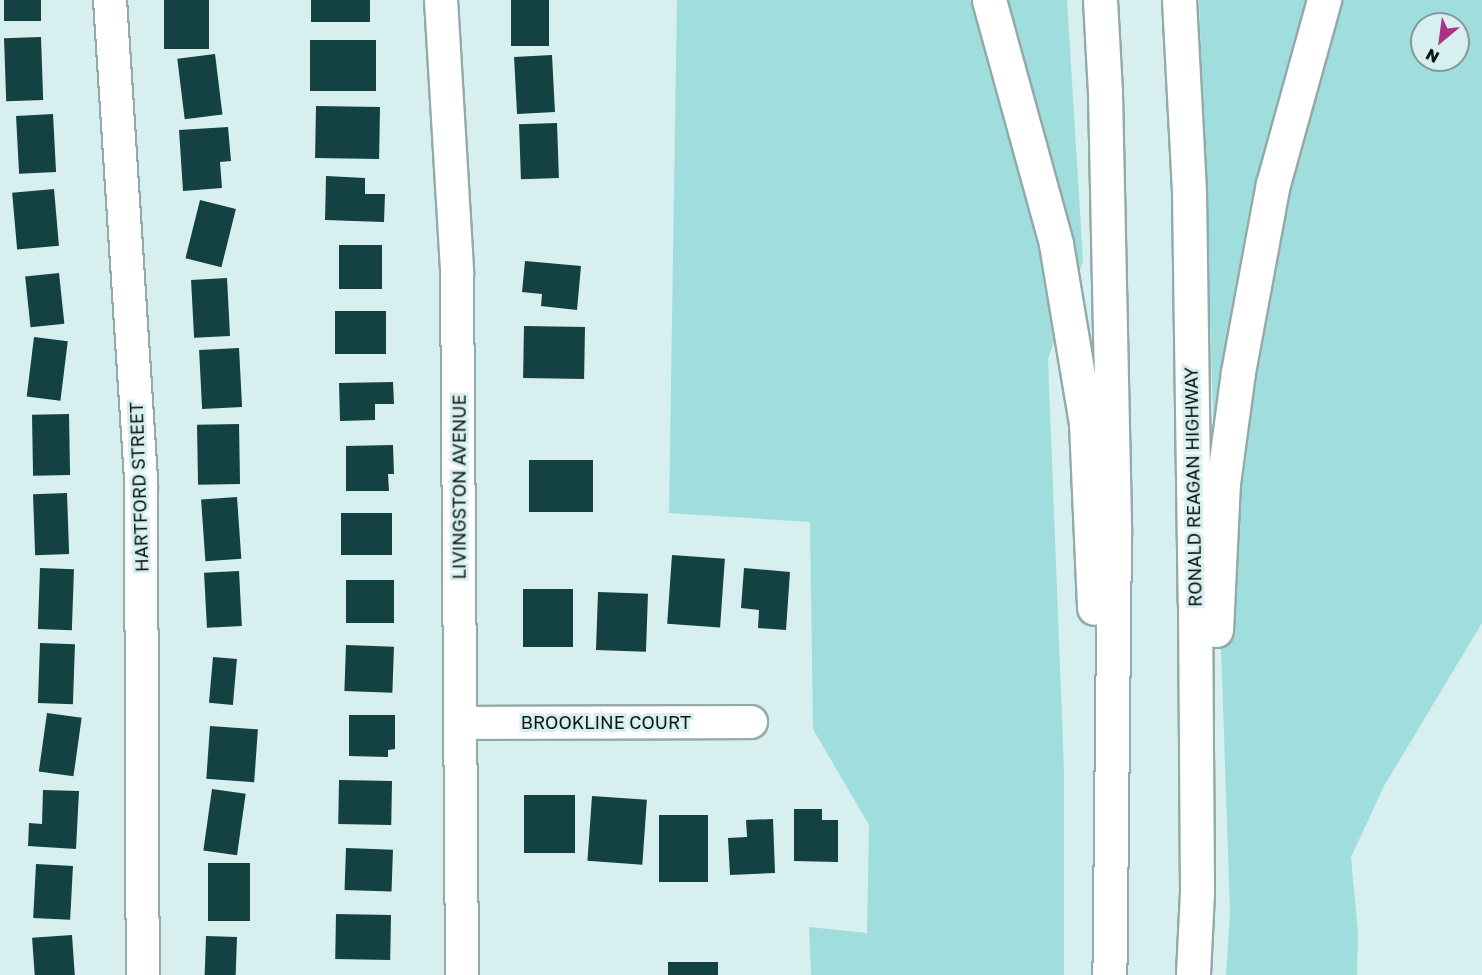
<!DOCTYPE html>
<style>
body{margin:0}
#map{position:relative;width:1482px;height:975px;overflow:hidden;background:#d7efee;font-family:"Golos Text",sans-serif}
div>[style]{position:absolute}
.green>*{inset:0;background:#9fdedd}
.building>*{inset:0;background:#144141;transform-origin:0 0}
.roads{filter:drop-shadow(2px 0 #93aaa9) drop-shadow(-2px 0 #93aaa9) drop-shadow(0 2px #93aaa9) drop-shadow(0 -2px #93aaa9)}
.minor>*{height:32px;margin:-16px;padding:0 16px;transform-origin:16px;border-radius:16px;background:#fff}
.motorway>*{height:33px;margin:-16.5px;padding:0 16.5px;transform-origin:16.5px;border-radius:16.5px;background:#fff}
span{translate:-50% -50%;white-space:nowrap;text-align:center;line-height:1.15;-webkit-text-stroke:6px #d7efee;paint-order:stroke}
.street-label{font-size:18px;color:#0d1616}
.north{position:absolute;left:1410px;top:12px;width:60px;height:60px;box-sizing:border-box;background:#d7efee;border:2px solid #869898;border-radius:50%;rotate:209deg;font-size:16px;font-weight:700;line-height:24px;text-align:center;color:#0d1616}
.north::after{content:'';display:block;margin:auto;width:21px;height:27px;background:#ae3183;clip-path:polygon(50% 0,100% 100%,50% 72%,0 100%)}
</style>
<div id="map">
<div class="green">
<i style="clip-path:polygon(677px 0,1067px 0,1083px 261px,1048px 359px,1064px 770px,1064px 975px,811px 975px,809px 927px,867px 933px,869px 825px,813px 729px,810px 522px,669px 513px)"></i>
<i style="clip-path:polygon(evenodd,1199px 0,1482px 0,1482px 623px,1384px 786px,1351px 857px,1358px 933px,1357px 975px,1226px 975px,1230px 912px,1199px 0,1422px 24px,1458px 24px,1458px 60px,1422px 60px,1422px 24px)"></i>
</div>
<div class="building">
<i style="left:4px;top:0;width:37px;height:21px"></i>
<i style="left:164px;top:0;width:45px;height:49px"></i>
<i style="left:311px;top:0;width:59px;height:22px"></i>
<i style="left:511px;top:0;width:38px;height:46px"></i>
<i style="left:41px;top:37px;width:63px;height:37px;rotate:88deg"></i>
<i style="left:310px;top:40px;width:66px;height:51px"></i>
<i style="left:215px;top:54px;width:61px;height:38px;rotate:83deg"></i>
<i style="left:552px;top:55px;width:57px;height:38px;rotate:87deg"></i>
<i style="left:316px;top:106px;width:64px;height:52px;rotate:1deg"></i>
<i style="left:53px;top:114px;width:58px;height:37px;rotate:87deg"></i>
<i style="left:557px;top:123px;width:55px;height:38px;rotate:88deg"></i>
<i style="clip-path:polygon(228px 127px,231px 161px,220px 162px,222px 188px,183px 191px,179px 130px)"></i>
<i style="clip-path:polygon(326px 176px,365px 178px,365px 194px,385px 194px,384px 222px,325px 220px)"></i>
<i style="left:54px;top:189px;width:57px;height:42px;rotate:85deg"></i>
<i style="left:200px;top:200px;width:37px;height:60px;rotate:14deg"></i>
<i style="left:339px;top:245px;width:43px;height:44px"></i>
<i style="clip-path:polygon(525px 261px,581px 266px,577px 310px,541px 306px,542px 294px,522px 292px)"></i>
<i style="left:59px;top:273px;width:51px;height:34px;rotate:84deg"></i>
<i style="left:227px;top:278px;width:58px;height:36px;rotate:87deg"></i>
<i style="left:335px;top:311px;width:51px;height:43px"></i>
<i style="left:524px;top:326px;width:61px;height:52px;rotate:1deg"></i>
<i style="left:34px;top:337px;width:34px;height:60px;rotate:7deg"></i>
<i style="left:239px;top:348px;width:59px;height:40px;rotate:87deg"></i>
<i style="clip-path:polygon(393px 382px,394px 404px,375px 404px,375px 420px,340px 421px,339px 383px)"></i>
<i style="left:69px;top:414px;width:61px;height:37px;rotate:89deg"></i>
<i style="left:239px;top:424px;width:60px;height:42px;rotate:89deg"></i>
<i style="clip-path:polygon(393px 445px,394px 474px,388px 474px,389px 491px,346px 491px,346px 446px)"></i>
<i style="left:593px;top:460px;width:52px;height:64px;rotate:90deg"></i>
<i style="left:67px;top:493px;width:61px;height:34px;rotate:88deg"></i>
<i style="left:237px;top:497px;width:62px;height:36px;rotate:86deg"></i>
<i style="left:341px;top:513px;width:51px;height:42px"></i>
<i style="left:672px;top:555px;width:53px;height:69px;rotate:4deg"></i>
<i style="left:40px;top:568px;width:34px;height:61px;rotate:2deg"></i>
<i style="clip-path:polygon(744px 568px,790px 572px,786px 630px,758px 628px,759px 610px,741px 608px)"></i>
<i style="left:239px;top:571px;width:55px;height:35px;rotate:87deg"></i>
<i style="left:346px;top:580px;width:48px;height:43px"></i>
<i style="left:523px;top:589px;width:50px;height:58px"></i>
<i style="left:598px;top:592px;width:50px;height:58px;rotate:2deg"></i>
<i style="left:40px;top:643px;width:35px;height:60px;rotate:2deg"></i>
<i style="left:346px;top:645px;width:48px;height:46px;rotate:2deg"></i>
<i style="left:213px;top:657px;width:24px;height:46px;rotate:5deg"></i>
<i style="left:47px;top:713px;width:35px;height:59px;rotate:8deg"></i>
<i style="clip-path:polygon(349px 715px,395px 715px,395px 749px,388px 750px,388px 757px,349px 756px)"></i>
<i style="left:210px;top:726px;width:48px;height:53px;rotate:4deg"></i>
<i style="left:339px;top:780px;width:53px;height:44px;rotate:1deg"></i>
<i style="left:212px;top:789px;width:34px;height:62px;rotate:8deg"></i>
<i style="clip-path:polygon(43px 790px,79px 791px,76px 849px,28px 846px,29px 823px,42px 824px)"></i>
<i style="left:524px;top:795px;width:51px;height:58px"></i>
<i style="left:592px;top:796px;width:55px;height:65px;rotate:4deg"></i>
<i style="clip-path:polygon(794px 809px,822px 809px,822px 820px,838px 820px,838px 862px,794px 861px)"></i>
<i style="left:659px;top:815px;width:49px;height:67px"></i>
<i style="clip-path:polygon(773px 819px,775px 873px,730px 875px,728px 838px,747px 837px,746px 820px)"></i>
<i style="left:346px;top:848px;width:47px;height:42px;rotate:2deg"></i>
<i style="left:208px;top:863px;width:42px;height:58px"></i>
<i style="left:36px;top:864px;width:37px;height:54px;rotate:3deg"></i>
<i style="left:336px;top:914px;width:55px;height:45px;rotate:1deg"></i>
<i style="left:72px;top:935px;width:40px;height:40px;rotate:86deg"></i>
<i style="left:206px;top:936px;width:31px;height:39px;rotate:2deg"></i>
<i style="left:668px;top:962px;width:50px;height:13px"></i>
</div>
<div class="roads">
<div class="minor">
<i style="left:110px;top:0;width:485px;rotate:86.3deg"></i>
<i style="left:141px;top:484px;width:491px;rotate:89.8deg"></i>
<i style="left:441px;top:0;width:273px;rotate:86.6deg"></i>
<i style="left:457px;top:273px;width:702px;rotate:89.59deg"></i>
<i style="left:460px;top:723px;width:291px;rotate:-0.2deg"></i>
</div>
<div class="motorway">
<i style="left:989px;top:0;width:253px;rotate:74.6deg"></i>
<i style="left:1056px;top:244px;width:181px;rotate:80.5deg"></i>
<i style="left:1086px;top:423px;width:185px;rotate:87.5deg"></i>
<i style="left:1100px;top:0;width:93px;rotate:86.9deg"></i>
<i style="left:1105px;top:93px;width:441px;rotate:88.8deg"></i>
<i style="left:1114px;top:534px;width:441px;rotate:90.6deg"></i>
<i style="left:1179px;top:0;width:192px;rotate:87deg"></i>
<i style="left:1189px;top:192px;width:411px;rotate:89.2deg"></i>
<i style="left:1195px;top:603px;width:289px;rotate:89.6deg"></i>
<i style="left:1197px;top:892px;width:83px;rotate:92.8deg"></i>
<i style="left:1216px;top:630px;width:147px;rotate:-87.3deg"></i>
<i style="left:1223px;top:483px;width:112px;rotate:-82.3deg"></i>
<i style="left:1238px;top:372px;width:191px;rotate:-79.5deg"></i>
<i style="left:1273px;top:184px;width:191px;rotate:-74.5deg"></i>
</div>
</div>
<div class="street-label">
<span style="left:139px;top:487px;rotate:-92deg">HARTFORD STREET</span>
<span style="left:459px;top:487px;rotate:-90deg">LIVINGSTON AVENUE</span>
<span style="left:1193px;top:487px;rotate:-91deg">RONALD REAGAN HIGHWAY</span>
<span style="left:606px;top:722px">BROOKLINE COURT</span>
</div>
<div class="north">N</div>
</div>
